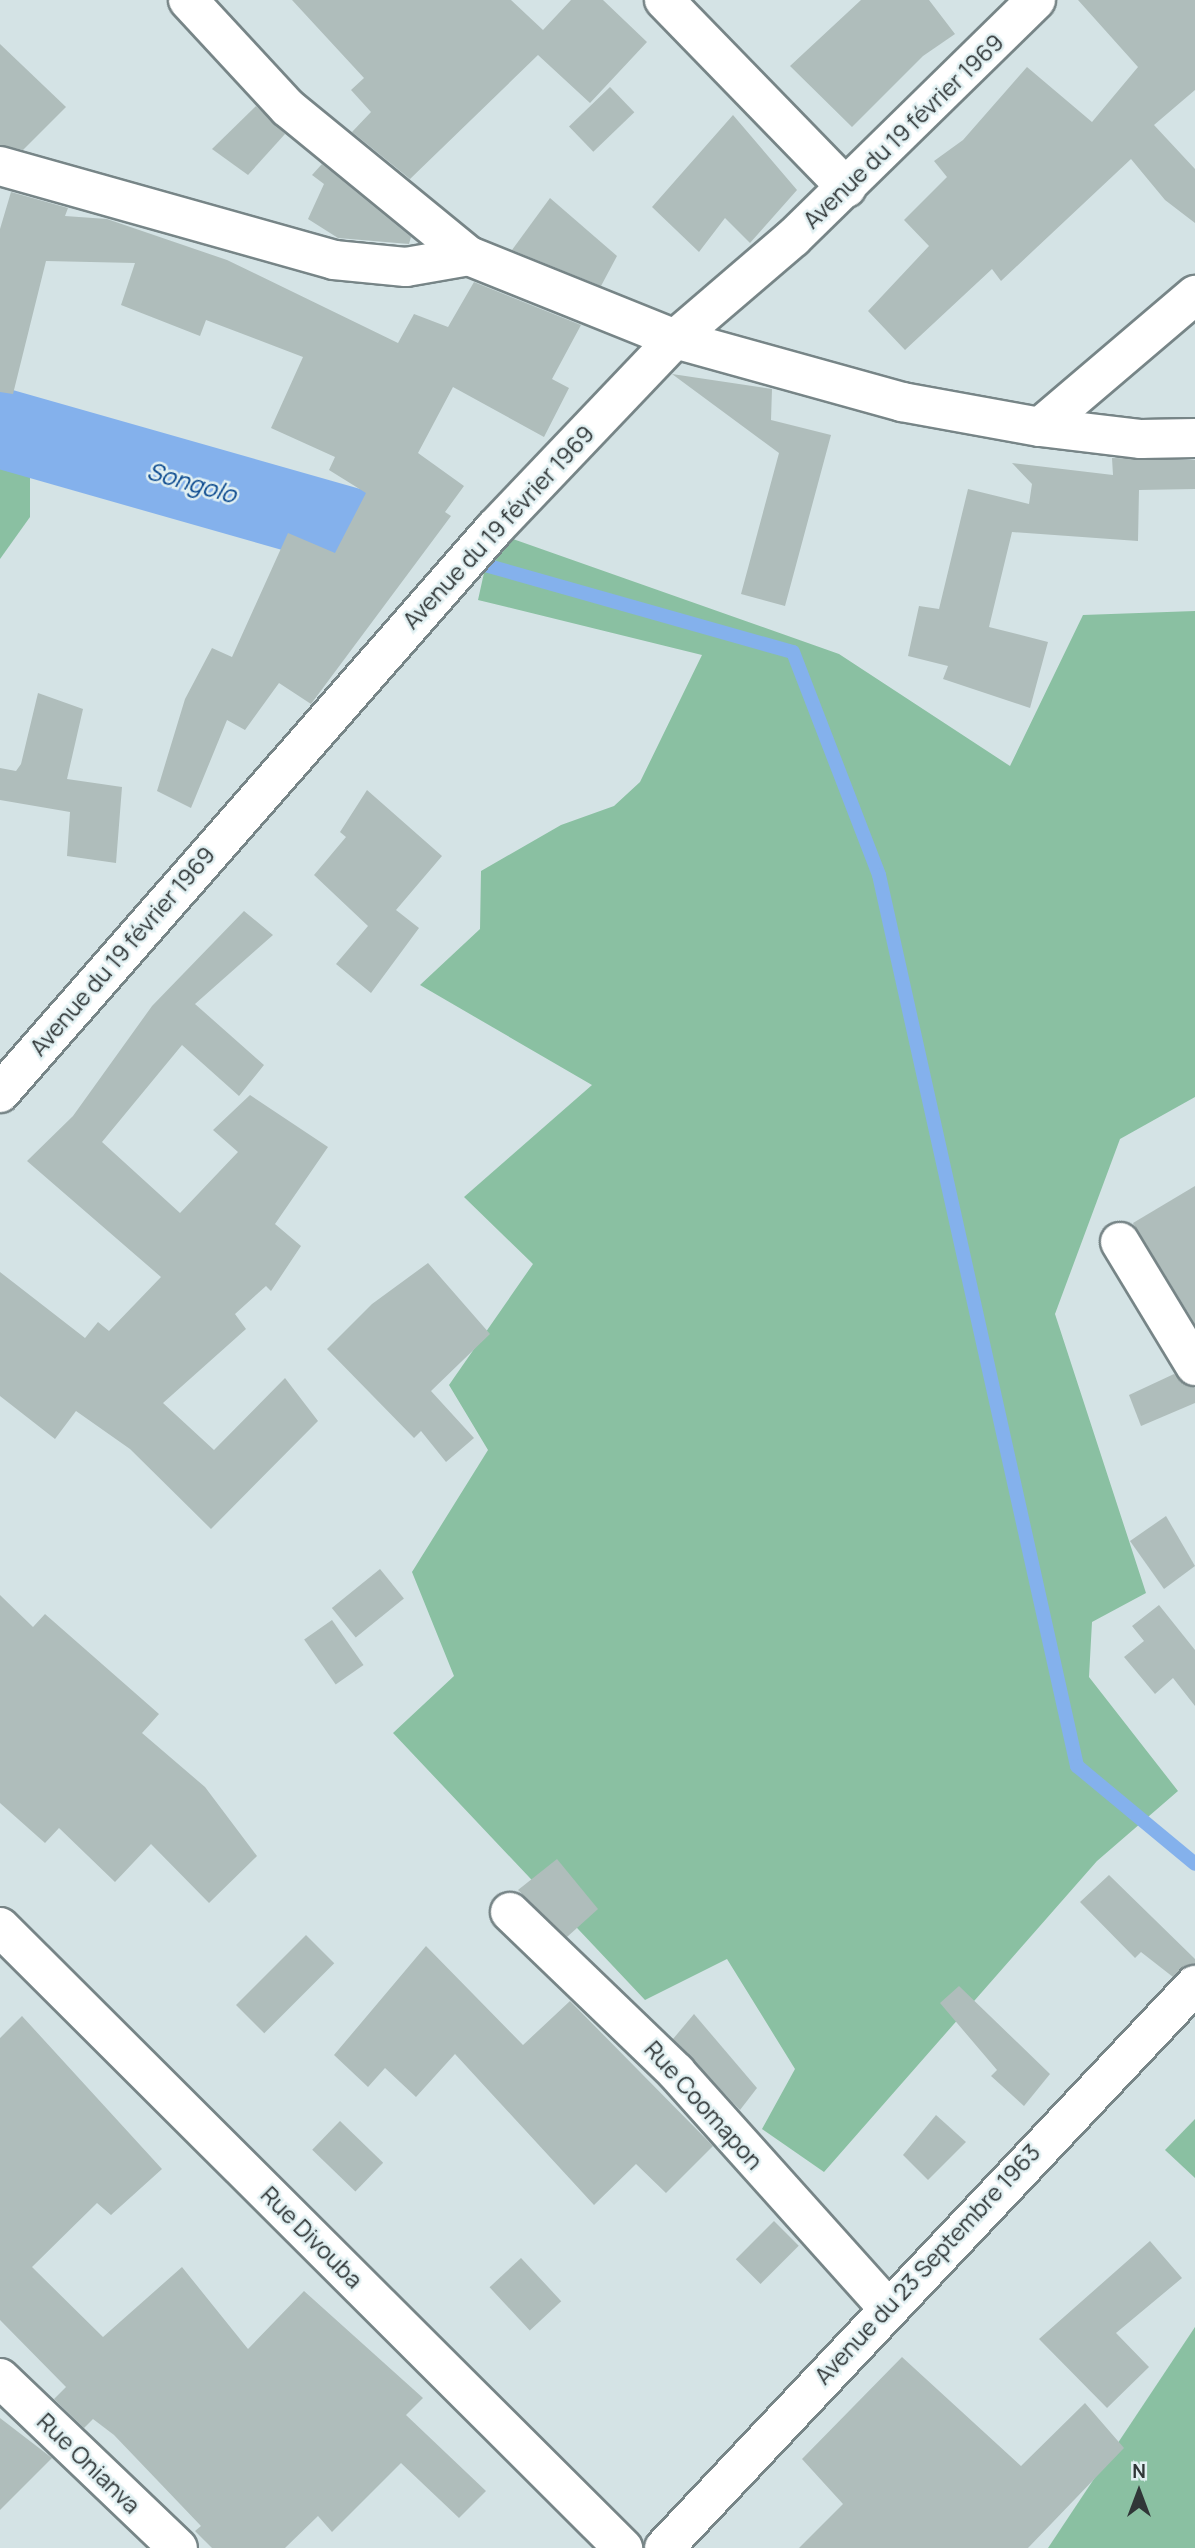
<!DOCTYPE html>
<meta charset="utf-8">
<style>
body{margin:0}
#map{position:relative;width:1195px;height:2548px;overflow:hidden;background:#d4e3e5;font-family:Manrope,sans-serif}
div>[style]{position:absolute}
.green>*{inset:0;background:#8ac0a2}
.stream>*{height:14px;margin:-7px;padding:0 7px;transform-origin:7px;border-radius:7px;background:#84b1ec}
.river>*{height:80px;margin:-40px;padding:0 40px;transform-origin:40px;border-radius:40px;background:#84b1ec}
.building>*{inset:0;background:#afbdbb;transform-origin:0 0}
.roads{filter:drop-shadow(2px 0 #778587) drop-shadow(-2px 0 #778587) drop-shadow(0 2px #778587) drop-shadow(0 -2px #778587)}
.street>*{height:38px;margin:-19px;padding:0 19px;transform-origin:19px;border-radius:19px;background:#fff}
span{translate:-50% -50%;white-space:nowrap;text-align:center;line-height:1.15;-webkit-text-stroke:5px #e1f0f2;paint-order:stroke}
.street-label{font-size:23px;color:#303637}
.water-label{font-size:24px;color:#0c4a8f;font-style:italic}
.north{position:absolute;left:1104px;top:2457px;width:70px;height:70px;-webkit-text-stroke:5px #e1f0f2;paint-order:stroke;rotate:0deg;font-size:19px;font-weight:700;line-height:28px;text-align:center;color:#303637}
.north::after{content:'';display:block;margin:auto;width:24px;height:32px;background:#303637;clip-path:polygon(50% 0,100% 100%,50% 72%,0 100%)}
</style>
<div id="map">
<div class="green">
<i style="clip-path:polygon(0 437px,30px 473px,30px 517px,0 559px)"></i>
<i style="clip-path:polygon(493px 532px,839px 654px,1010px 766px,1083px 615px,1195px 611px,1195px 1097px,1120px 1139px,1055px 1314px,1146px 1593px,1092px 1622px,1089px 1677px,1178px 1791px,1097px 1861px,824px 2172px,762px 2129px,795px 2069px,727px 1959px,645px 2000px,393px 1733px,454px 1676px,412px 1572px,488px 1450px,449px 1385px,533px 1264px,464px 1197px,592px 1085px,420px 985px,480px 929px,481px 871px,561px 825px,614px 806px,640px 782px,702px 655px,478px 600px)"></i>
<i style="clip-path:polygon(1195px 2119px,1195px 2178px,1165px 2150px)"></i>
<i style="clip-path:polygon(1195px 2327px,1195px 2548px,1048px 2548px)"></i>
</div>
<div class="stream">
<i style="left:478px;top:563px;width:327px;rotate:15.8deg"></i>
<i style="left:793px;top:652px;width:239px;rotate:68.9deg"></i>
<i style="left:879px;top:875px;width:913px;rotate:77.47deg"></i>
<i style="left:1077px;top:1766px;width:153px;rotate:39.7deg"></i>
</div>
<div class="river">
<i style="left:0;top:428px;width:398px;rotate:15.9deg"></i>
</div>
<div class="building">
<i style="clip-path:polygon(292px 0,511px 0,543px 30px,571px 0,603px 0,647px 42px,590px 103px,538px 55px,410px 179px,352px 132px,371px 112px,351px 90px,364px 78px)"></i>
<i style="clip-path:polygon(861px 0,929px 0,955px 34px,923px 56px,852px 127px,790px 66px)"></i>
<i style="clip-path:polygon(1078px 0,1195px 0,1195px 90px,1154px 125px,1195px 169px,1195px 223px,1165px 200px,1131px 159px,1001px 281px,992px 269px,905px 350px,868px 311px,929px 246px,904px 220px,947px 177px,934px 161px,963px 140px,1027px 67px,1092px 122px,1138px 67px)"></i>
<i style="clip-path:polygon(0 44px,66px 107px,23px 150px,0 145px)"></i>
<i style="left:610px;top:87px;width:35px;height:57px;rotate:46deg"></i>
<i style="clip-path:polygon(256px 106px,285px 134px,248px 175px,212px 149px)"></i>
<i style="clip-path:polygon(733px 115px,797px 190px,750px 243px,725px 218px,699px 252px,652px 207px)"></i>
<i style="clip-path:polygon(322px 164px,411px 237px,409px 244px,338px 238px,308px 219px,324px 184px,312px 175px)"></i>
<i style="clip-path:polygon(11px 192px,68px 208px,65px 216px,107px 219px,227px 260px,398px 343px,414px 314px,448px 327px,474px 282px,581px 325px,552px 379px,569px 388px,544px 437px,453px 387px,418px 453px,464px 486px,445px 512px,451px 516px,311px 704px,279px 683px,245px 730px,227px 720px,191px 808px,157px 791px,185px 699px,212px 648px,232px 657px,288px 533px,335px 553px,366px 493px,329px 470px,335px 457px,271px 428px,303px 357px,206px 320px,200px 336px,121px 305px,135px 263px,46px 261px,13px 394px,0 392px,0 229px)"></i>
<i style="clip-path:polygon(550px 198px,617px 256px,601px 286px,512px 250px)"></i>
<i style="clip-path:polygon(672px 374px,772px 389px,771px 420px,831px 435px,785px 606px,741px 594px,779px 453px)"></i>
<i style="clip-path:polygon(1112px 458px,1195px 460px,1195px 489px,1139px 490px,1138px 541px,1012px 532px,989px 627px,1048px 642px,1030px 708px,943px 679px,948px 666px,908px 656px,919px 606px,939px 609px,968px 489px,1029px 504px,1032px 484px,1012px 463px,1113px 475px)"></i>
<i style="clip-path:polygon(38px 693px,83px 709px,67px 779px,122px 787px,116px 863px,67px 856px,70px 812px,0 800px,0 768px,16px 771px,21px 764px)"></i>
<i style="clip-path:polygon(367px 790px,442px 856px,396px 910px,419px 928px,371px 993px,336px 964px,368px 926px,314px 875px,346px 837px,340px 832px)"></i>
<i style="clip-path:polygon(244px 911px,273px 935px,195px 1004px,264px 1065px,239px 1096px,182px 1045px,102px 1142px,180px 1213px,238px 1152px,213px 1130px,250px 1095px,328px 1147px,275px 1224px,301px 1246px,271px 1291px,266px 1286px,235px 1314px,246px 1329px,163px 1403px,214px 1450px,285px 1378px,318px 1421px,211px 1529px,130px 1449px,76px 1411px,55px 1439px,0 1396px,0 1272px,85px 1338px,98px 1322px,109px 1331px,161px 1277px,27px 1161px,73px 1116px,152px 1006px)"></i>
<i style="clip-path:polygon(1195px 1186px,1195px 1324px,1133px 1223px)"></i>
<i style="clip-path:polygon(428px 1263px,490px 1334px,431px 1391px,474px 1438px,446px 1462px,421px 1431px,414px 1438px,327px 1349px,372px 1304px)"></i>
<i style="clip-path:polygon(1174px 1374px,1195px 1388px,1195px 1403px,1141px 1426px,1129px 1395px)"></i>
<i style="clip-path:polygon(1166px 1516px,1195px 1566px,1164px 1589px,1130px 1541px)"></i>
<i style="left:380px;top:1569px;width:38px;height:62px;rotate:51deg"></i>
<i style="clip-path:polygon(0 1595px,33px 1627px,45px 1614px,159px 1714px,142px 1733px,205px 1787px,257px 1856px,209px 1903px,151px 1844px,115px 1882px,59px 1828px,45px 1843px,0 1803px)"></i>
<i style="clip-path:polygon(1159px 1605px,1195px 1650px,1195px 1706px,1173px 1678px,1155px 1694px,1124px 1657px,1144px 1641px,1132px 1626px)"></i>
<i style="left:332px;top:1620px;width:55px;height:34px;rotate:55deg"></i>
<i style="clip-path:polygon(557px 1859px,598px 1909px,567px 1937px,518px 1890px)"></i>
<i style="clip-path:polygon(1109px 1875px,1195px 1959px,1195px 1964px,1173px 1977px,1141px 1952px,1135px 1958px,1080px 1902px)"></i>
<i style="left:306px;top:1935px;width:40px;height:99px;rotate:45deg"></i>
<i style="clip-path:polygon(426px 1946px,523px 2045px,570px 2001px,713px 2146px,666px 2193px,636px 2164px,594px 2205px,455px 2054px,416px 2097px,385px 2068px,368px 2087px,334px 2055px)"></i>
<i style="clip-path:polygon(959px 1986px,1050px 2074px,1024px 2106px,991px 2076px,997px 2070px,940px 2003px)"></i>
<i style="clip-path:polygon(694px 2014px,757px 2088px,740px 2110px,673px 2039px)"></i>
<i style="clip-path:polygon(22px 2016px,162px 2169px,111px 2215px,97px 2203px,32px 2267px,103px 2337px,182px 2267px,248px 2349px,304px 2291px,423px 2398px,406px 2415px,486px 2491px,459px 2518px,401px 2463px,332px 2532px,318px 2516px,285px 2548px,212px 2548px,195px 2531px,201px 2526px,114px 2435px,93px 2419px,84px 2428px,54px 2399px,66px 2387px,0 2320px,0 2038px)"></i>
<i style="clip-path:polygon(936px 2115px,966px 2142px,928px 2180px,903px 2155px)"></i>
<i style="left:340px;top:2121px;width:60px;height:40px;rotate:44deg"></i>
<i style="left:774px;top:2221px;width:35px;height:54px;rotate:45deg"></i>
<i style="clip-path:polygon(1150px 2241px,1182px 2278px,1116px 2333px,1149px 2367px,1107px 2408px,1039px 2339px)"></i>
<i style="left:521px;top:2258px;width:59px;height:43px;rotate:47deg"></i>
<i style="clip-path:polygon(902px 2357px,1021px 2466px,1085px 2403px,1124px 2448px,1028px 2548px,799px 2548px,843px 2504px,802px 2459px)"></i>
<i style="clip-path:polygon(0 2418px,52px 2458px,0 2510px)"></i>
</div>
<div class="roads">
<div class="street">
<i style="left:188px;top:0;width:147px;rotate:47.2deg"></i>
<i style="left:288px;top:108px;width:234px;rotate:39.3deg"></i>
<i style="left:469px;top:256px;width:222px;rotate:21.9deg"></i>
<i style="left:675px;top:339px;width:236px;rotate:15.5deg"></i>
<i style="left:902px;top:402px;width:140px;rotate:10.3deg"></i>
<i style="left:1040px;top:427px;width:102px;rotate:6.8deg"></i>
<i style="left:1141px;top:439px;width:54px;rotate:-1.1deg"></i>
<i style="left:664px;top:0;width:262px;rotate:45.8deg"></i>
<i style="left:0;top:166px;width:347px;rotate:15.7deg"></i>
<i style="left:334px;top:260px;width:72px;rotate:5.6deg"></i>
<i style="left:406px;top:267px;width:64px;rotate:-9.9deg"></i>
<i style="left:1040px;top:427px;width:204px;rotate:-40.4deg"></i>
<i style="left:0;top:1093px;width:751px;rotate:-48.78deg"></i>
<i style="left:495px;top:528px;width:261px;rotate:-46.4deg"></i>
<i style="left:675px;top:339px;width:155px;rotate:-40.6deg"></i>
<i style="left:793px;top:238px;width:340px;rotate:-44.4deg"></i>
<i style="left:1120px;top:1242px;width:145px;rotate:58.8deg"></i>
<i style="left:510px;top:1912px;width:231px;rotate:43.9deg"></i>
<i style="left:676px;top:2072px;width:316px;rotate:48.1deg"></i>
<i style="left:0;top:1927px;width:880px;rotate:44.91deg"></i>
<i style="left:0;top:2378px;width:246px;rotate:43.7deg"></i>
<i style="left:664px;top:2548px;width:774px;rotate:-46.68deg"></i>
</div>
</div>
<div class="street-label">
<span style="left:903px;top:131px;rotate:-44deg">Avenue du 19 février 1969</span>
<span style="left:498px;top:527px;rotate:-47deg">Avenue du 19 février 1969</span>
<span style="left:122px;top:951px;rotate:-49deg">Avenue du 19 février 1969</span>
<span style="left:704px;top:2105px;rotate:48deg">Rue Coomapon</span>
<span style="left:312px;top:2237px;rotate:45deg">Rue Divouba</span>
<span style="left:927px;top:2264px;rotate:-47deg">Avenue du 23 Septembre 1963</span>
<span style="left:89px;top:2463px;rotate:44deg">Rue Onianva</span>
</div>
<div class="water-label">
<span style="left:192px;top:482px;rotate:16deg">Songolo</span>
</div>
<div class="north">N</div>
</div>
